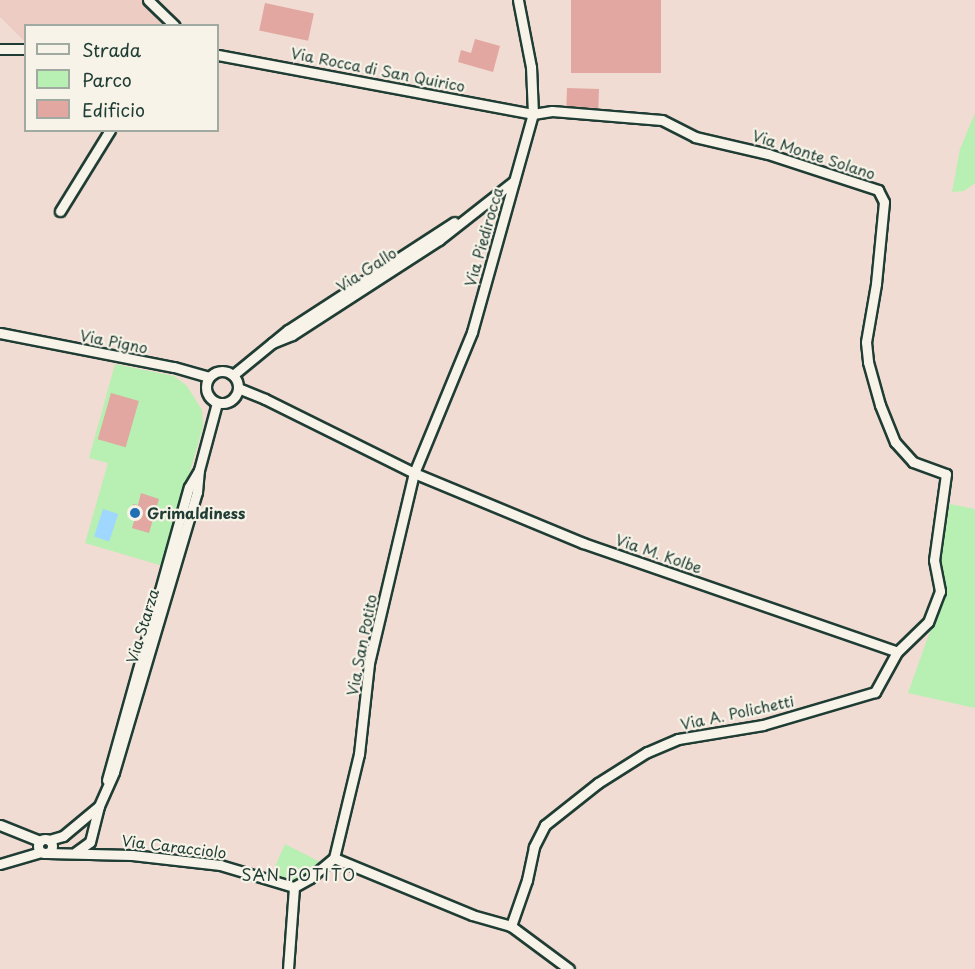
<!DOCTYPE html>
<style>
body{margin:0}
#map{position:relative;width:975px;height:969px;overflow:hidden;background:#f0dcd2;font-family:"Playpen Sans",sans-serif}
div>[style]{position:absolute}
.built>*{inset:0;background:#ecccc3}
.green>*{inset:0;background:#b8efb2}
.water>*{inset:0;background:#a0d7ff;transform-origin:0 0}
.building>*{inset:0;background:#e1a7a0;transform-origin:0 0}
.roads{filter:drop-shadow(2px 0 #1f3d34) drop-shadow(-2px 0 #1f3d34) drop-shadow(0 2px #1f3d34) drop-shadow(0 -2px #1f3d34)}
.minor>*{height:9px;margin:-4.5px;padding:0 4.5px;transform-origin:4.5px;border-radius:4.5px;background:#f7f3e8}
.minor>.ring{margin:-4.5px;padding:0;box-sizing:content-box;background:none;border:9px solid #f7f3e8;border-radius:50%}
.dots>*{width:16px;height:16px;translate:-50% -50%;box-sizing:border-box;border:3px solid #f7f3e8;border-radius:50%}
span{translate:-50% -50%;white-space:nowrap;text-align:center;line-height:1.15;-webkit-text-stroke:4.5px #f7f3e8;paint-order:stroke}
.street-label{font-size:15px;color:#1f3d34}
.poi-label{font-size:15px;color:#1f3d34;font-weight:700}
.left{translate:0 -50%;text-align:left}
.neighbourhood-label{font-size:16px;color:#1f3d34;letter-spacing:1.5px}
.legend{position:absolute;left:24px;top:24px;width:195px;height:108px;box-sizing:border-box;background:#f7f3e8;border:2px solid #a1aaa0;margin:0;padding:8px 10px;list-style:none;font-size:18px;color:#1f3d34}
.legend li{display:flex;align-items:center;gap:12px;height:30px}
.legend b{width:30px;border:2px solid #a1aaa0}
</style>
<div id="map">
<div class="built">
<i style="clip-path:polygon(0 0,148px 0,175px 25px,26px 26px,25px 42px,0 17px)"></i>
</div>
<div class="green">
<i style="clip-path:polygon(975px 113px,975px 183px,964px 191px,952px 192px,960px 149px)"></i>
<i style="clip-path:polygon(115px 364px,174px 376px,187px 386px,202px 410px,203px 426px,163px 566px,85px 543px,108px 463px,89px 458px)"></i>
<i style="clip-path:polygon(950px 504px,975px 509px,975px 708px,908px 693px,944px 592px,938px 560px)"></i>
<i style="clip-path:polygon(285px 844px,326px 865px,294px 887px,270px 878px)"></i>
</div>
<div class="water">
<i style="left:103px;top:509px;width:16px;height:29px;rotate:18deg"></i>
</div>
<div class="building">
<i style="left:571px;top:0;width:90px;height:73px"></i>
<i style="left:265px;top:3px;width:50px;height:28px;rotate:12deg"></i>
<i style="clip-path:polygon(475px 39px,500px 46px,493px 72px,458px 62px,461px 50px,471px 53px)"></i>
<i style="left:567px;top:88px;width:32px;height:19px;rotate:2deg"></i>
<i style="left:111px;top:393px;width:29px;height:48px;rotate:16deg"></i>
<i style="clip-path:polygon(141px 493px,159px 499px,149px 533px,132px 528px,136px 515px,131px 513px,133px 504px,138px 505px)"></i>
</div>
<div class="roads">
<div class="minor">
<i style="left:148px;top:0;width:37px;rotate:44deg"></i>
<i style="left:0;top:49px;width:26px"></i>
<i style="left:218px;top:55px;width:320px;rotate:10.6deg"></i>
<i style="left:533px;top:114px;width:19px;rotate:-9deg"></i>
<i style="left:552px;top:111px;width:110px;rotate:4.7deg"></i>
<i style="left:662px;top:120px;width:37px;rotate:27deg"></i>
<i style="left:695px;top:137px;width:75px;rotate:13.1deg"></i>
<i style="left:768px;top:154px;width:116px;rotate:18.1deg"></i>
<i style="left:878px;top:190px;width:13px;rotate:63deg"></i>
<i style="left:884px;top:202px;width:82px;rotate:95.6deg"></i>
<i style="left:876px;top:284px;width:59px;rotate:99.8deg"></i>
<i style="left:866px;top:342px;width:20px;rotate:84deg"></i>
<i style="left:868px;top:362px;width:45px;rotate:74.4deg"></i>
<i style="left:880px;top:405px;width:40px;rotate:68deg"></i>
<i style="left:895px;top:442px;width:27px;rotate:48deg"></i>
<i style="left:913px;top:462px;width:35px;rotate:20deg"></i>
<i style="left:946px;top:474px;width:87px;rotate:97.9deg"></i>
<i style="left:934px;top:560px;width:32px;rotate:79deg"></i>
<i style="left:940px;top:591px;width:33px;rotate:111deg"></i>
<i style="left:928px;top:622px;width:43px;rotate:135.9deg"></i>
<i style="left:897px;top:652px;width:46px;rotate:118.8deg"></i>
<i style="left:875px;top:692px;width:117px;rotate:163.6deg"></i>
<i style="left:763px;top:725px;width:86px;rotate:170.6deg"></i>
<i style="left:678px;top:739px;width:34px;rotate:157deg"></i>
<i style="left:647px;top:752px;width:58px;rotate:147.7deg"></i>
<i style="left:598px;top:783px;width:68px;rotate:141.6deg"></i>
<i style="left:545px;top:825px;width:25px;rotate:117deg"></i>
<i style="left:534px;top:847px;width:34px;rotate:102deg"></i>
<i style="left:527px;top:880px;width:49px;rotate:109.2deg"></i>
<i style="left:60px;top:211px;width:95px;rotate:-58.3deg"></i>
<i style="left:0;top:333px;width:177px;rotate:11.1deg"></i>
<i style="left:174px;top:367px;width:35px;rotate:16deg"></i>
<i style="left:272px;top:343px;width:22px;rotate:-22deg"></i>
<i style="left:292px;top:335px;width:175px;rotate:-32.9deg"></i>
<i style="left:439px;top:240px;width:95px;rotate:-38.2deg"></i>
<i class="ring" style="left:206px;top:371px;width:23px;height:23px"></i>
<i style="left:233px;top:375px;width:71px;rotate:-39.3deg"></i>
<i style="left:288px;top:330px;width:198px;rotate:-33deg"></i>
<i style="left:238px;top:388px;width:29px;rotate:22deg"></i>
<i style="left:265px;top:399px;width:166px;rotate:26.4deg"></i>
<i style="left:414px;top:473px;width:183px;rotate:22.5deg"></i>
<i style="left:583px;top:543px;width:332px;rotate:19.1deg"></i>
<i style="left:107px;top:780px;width:304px;rotate:-74.4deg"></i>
<i style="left:189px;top:487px;width:17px;rotate:-59deg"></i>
<i style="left:0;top:825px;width:43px;rotate:21.8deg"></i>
<i class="ring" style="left:38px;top:839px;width:5px;height:5px"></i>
<i style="left:49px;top:840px;width:15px;rotate:-16deg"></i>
<i style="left:63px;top:836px;width:47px;rotate:-39.8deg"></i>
<i style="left:76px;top:852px;width:17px;rotate:-36deg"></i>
<i style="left:90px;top:842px;width:37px;rotate:-76deg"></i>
<i style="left:99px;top:806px;width:37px;rotate:-66deg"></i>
<i style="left:114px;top:772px;width:292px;rotate:-73.5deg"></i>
<i style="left:197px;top:492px;width:22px;rotate:-85deg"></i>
<i style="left:199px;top:470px;width:69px;rotate:-75deg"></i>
<i style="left:47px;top:853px;width:85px;rotate:1.3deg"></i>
<i style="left:132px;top:855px;width:89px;rotate:6.5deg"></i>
<i style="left:220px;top:865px;width:77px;rotate:16.6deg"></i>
<i style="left:334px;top:858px;width:149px;rotate:22.4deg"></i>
<i style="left:472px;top:915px;width:41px;rotate:15.8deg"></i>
<i style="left:511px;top:926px;width:72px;rotate:36.6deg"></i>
<i style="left:0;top:864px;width:43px;rotate:-16.3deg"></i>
<i style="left:294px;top:887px;width:18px;rotate:-29deg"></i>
<i style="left:310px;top:878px;width:31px;rotate:-40deg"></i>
<i style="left:334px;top:858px;width:107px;rotate:-76.5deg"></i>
<i style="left:359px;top:754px;width:92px;rotate:-83.7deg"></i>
<i style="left:369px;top:663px;width:195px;rotate:-76.7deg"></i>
<i style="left:414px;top:473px;width:152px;rotate:-67.6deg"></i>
<i style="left:472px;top:332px;width:226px;rotate:-74.4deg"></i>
<i style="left:533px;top:114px;width:47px;rotate:-92.4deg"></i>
<i style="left:531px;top:67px;width:68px;rotate:-101deg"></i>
<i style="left:288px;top:969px;width:82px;rotate:-85.8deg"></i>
</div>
</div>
<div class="dots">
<i style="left:135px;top:513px;background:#1f6fb2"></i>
</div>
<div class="street-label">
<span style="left:378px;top:69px;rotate:11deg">Via Rocca di San Quirico</span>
<span style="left:814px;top:154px;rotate:18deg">Via Monte Solano</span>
<span style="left:483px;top:237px;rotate:-74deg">Via Piedirocca</span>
<span style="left:366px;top:269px;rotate:-33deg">Via Gallo</span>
<span style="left:114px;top:341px;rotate:11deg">Via Pigno</span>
<span style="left:659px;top:553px;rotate:19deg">Via M. Kolbe</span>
<span style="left:142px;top:626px;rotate:-73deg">Via Starza</span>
<span style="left:361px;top:645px;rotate:-79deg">Via San Potito</span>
<span style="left:737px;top:712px;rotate:-12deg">Via A. Polichetti</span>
<span style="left:174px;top:846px;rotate:7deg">Via Caracciolo</span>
</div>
<div class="poi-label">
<span class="left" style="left:147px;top:513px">Grimaldiness</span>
</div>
<div class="neighbourhood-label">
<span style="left:299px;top:874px">SAN POTITO</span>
</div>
<ul class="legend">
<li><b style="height:8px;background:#f7f3e8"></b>Strada</li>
<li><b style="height:16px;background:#b8efb2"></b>Parco</li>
<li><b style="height:16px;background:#e1a7a0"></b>Edificio</li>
</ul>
</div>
